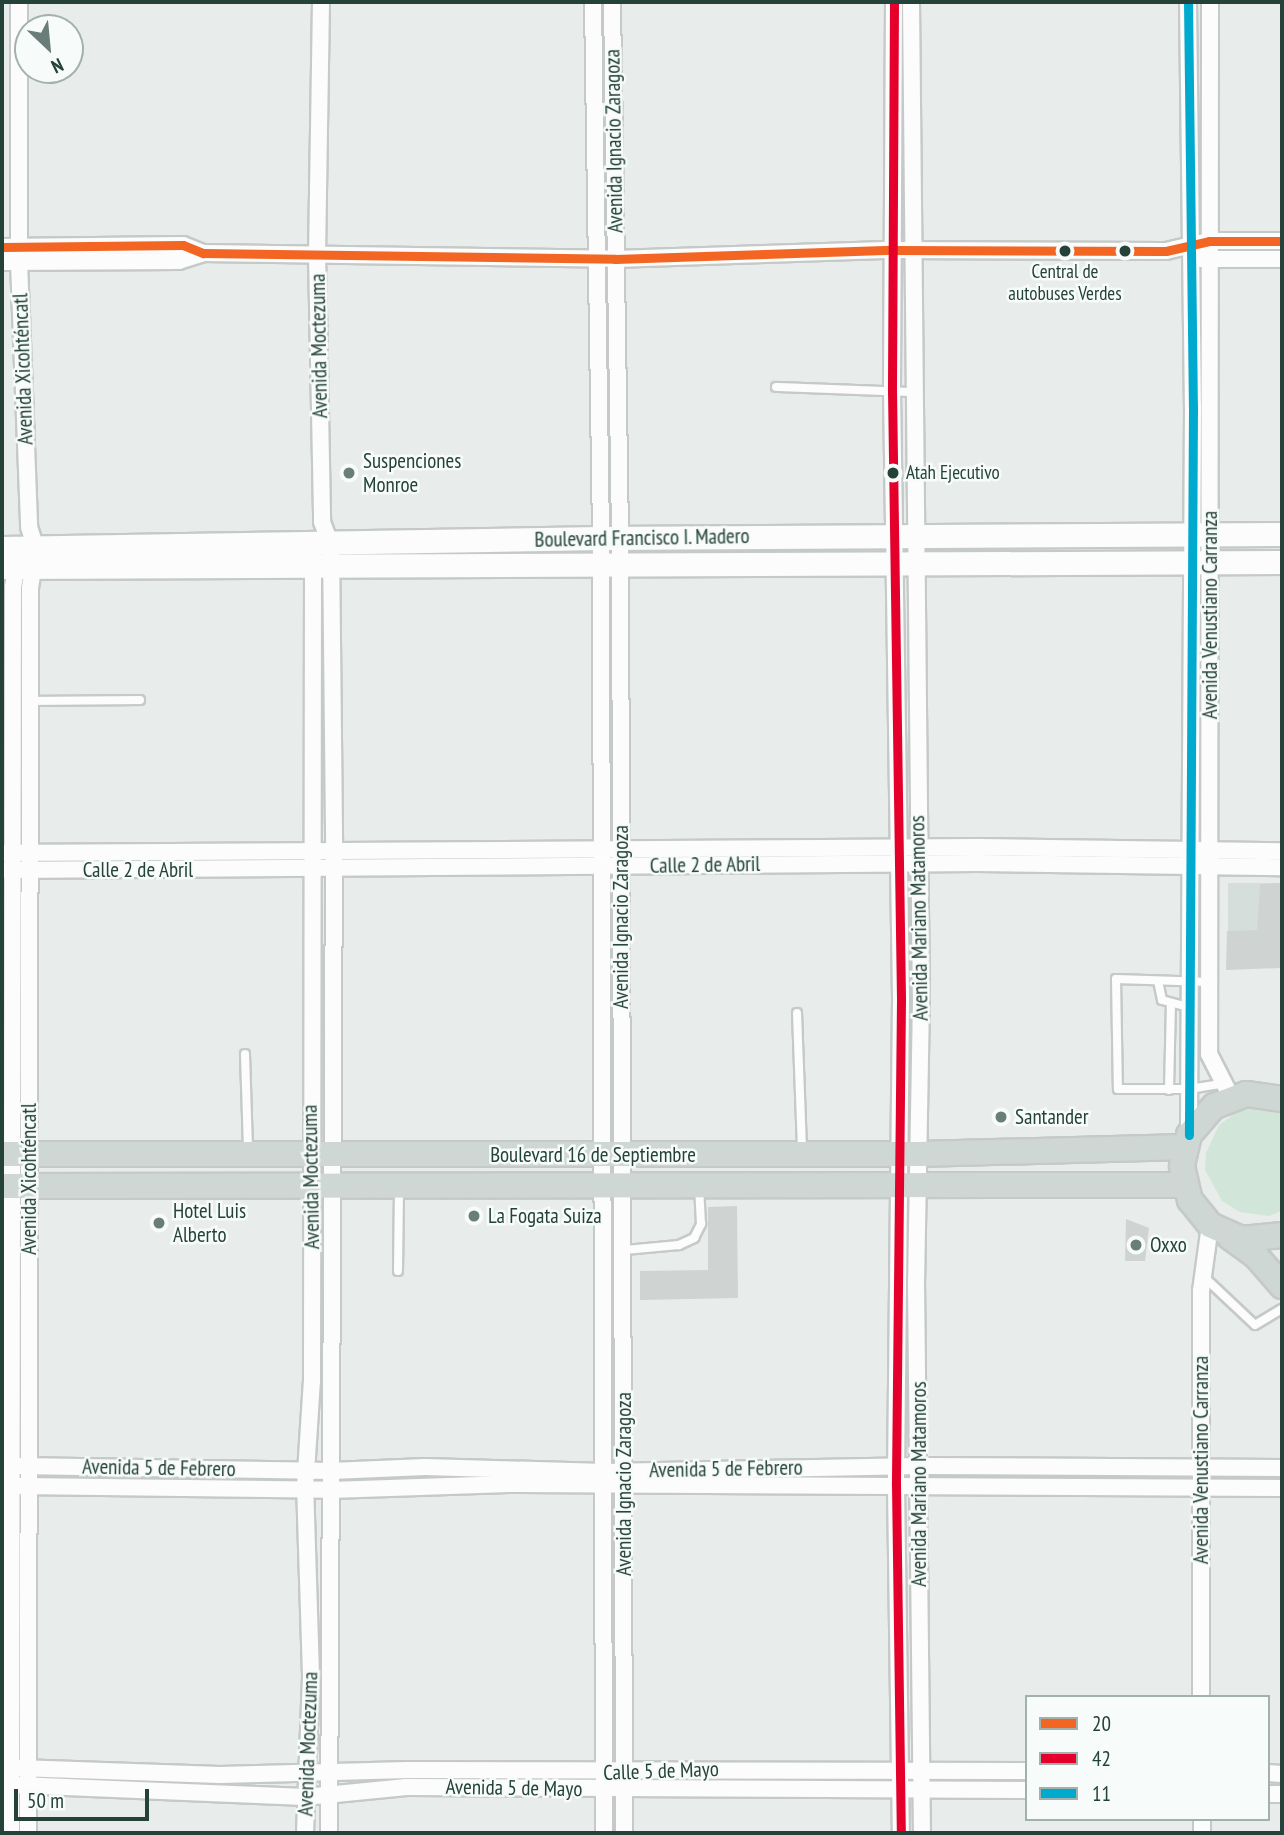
<!DOCTYPE html>
<meta charset="utf-8">
<style>
body{margin:0}
#map{position:relative;width:1284px;height:1835px;overflow:hidden;background:#e8edeb;font-family:"PT Sans Narrow",sans-serif}
div>[style]{position:absolute}
.built>*{inset:0;background:#d6dedb;transform-origin:0 0}
.green>*{inset:0;background:#d1e6d8}
.building>*{inset:0;background:#cfd4d2}
.roads{filter:drop-shadow(2px 0 #c5cac8) drop-shadow(-2px 0 #c5cac8) drop-shadow(0 2px #c5cac8) drop-shadow(0 -2px #c5cac8)}
.lane>*{height:8px;margin:-4px;padding:0 4px;transform-origin:4px;border-radius:4px;background:#fcfcfc}
.street>*{height:16px;margin:-8px;padding:0 8px;transform-origin:8px;border-radius:8px;background:#fcfcfc}
.secondary>*{height:23px;margin:-11.5px;padding:0 11.5px;transform-origin:11.5px;border-radius:11.5px;background:#fcfcfc}
.primary>*{height:24px;margin:-12px;padding:0 12px;transform-origin:12px;border-radius:12px;background:#cfd7d5}
.bus-1>*{height:9px;margin:-4.5px;padding:0 4.5px;transform-origin:4.5px;border-radius:4.5px;background:#f26522}
.bus-2>*{height:9px;margin:-4.5px;padding:0 4.5px;transform-origin:4.5px;border-radius:4.5px;background:#e4002b}
.bus-3>*{height:9px;margin:-4.5px;padding:0 4.5px;transform-origin:4.5px;border-radius:4.5px;background:#00a9ce}
.dots>*{width:19px;height:19px;translate:-50% -50%;box-sizing:border-box;border:4px solid #f7fbf9;border-radius:50%}
span{translate:-50% -50%;white-space:nowrap;text-align:center;line-height:1.15;-webkit-text-stroke:5px #f7fbf9;paint-order:stroke}
.bus-label{font-size:19px;color:#24423a}
.left{translate:0 -50%;text-align:left}
.street-label{font-size:21px;color:#24423a}
.poi-label{font-size:21px;color:#24423a}
.frame{position:absolute;inset:0;border:4px solid #24423a;pointer-events:none}
.legend{position:absolute;left:1025px;top:1695px;width:245px;height:126px;box-sizing:border-box;background:#f7fbf9;border:2px solid #a3b1ad;margin:0;padding:9px 12px;list-style:none;font-size:21px;color:#24423a}
.legend li{display:flex;align-items:center;gap:14px;height:35px}
.legend b{width:35px;border:2px solid #a3b1ad}
.north{position:absolute;left:14px;top:14px;width:70px;height:70px;box-sizing:border-box;background:#f7fbf9;border:2px solid #a3b1ad;border-radius:50%;rotate:154deg;font-size:19px;font-weight:700;line-height:28px;text-align:center;color:#24423a}
.north::after{content:'';display:block;margin:auto;width:24px;height:32px;background:#697e78;clip-path:polygon(50% 0,100% 100%,50% 72%,0 100%)}
.scale{position:absolute;left:14px;top:1789px;width:135px;height:32px;box-sizing:border-box;border:4px solid #24423a;border-top:0;padding-left:9px;font-size:21px;line-height:24px;white-space:nowrap;color:#24423a;-webkit-text-stroke:5px #f7fbf9;paint-order:stroke}
</style>
<div id="map">
<div class="built">
<i style="left:1282px;top:883px;width:85px;height:54px;rotate:90deg"></i>
</div>
<div class="green">
<i style="clip-path:polygon(1261px 1107px,1282px 1112px,1282px 1211px,1269px 1216px,1240px 1212px,1222px 1201px,1205px 1170px,1206px 1153px,1219px 1125px,1238px 1111px)"></i>
</div>
<div class="building">
<i style="clip-path:polygon(1282px 883px,1282px 968px,1226px 970px,1227px 931px,1257px 930px,1260px 884px)"></i>
<i style="clip-path:polygon(737px 1206px,738px 1298px,640px 1300px,640px 1271px,708px 1270px,708px 1207px)"></i>
<i style="clip-path:polygon(1126px 1219px,1149px 1228px,1145px 1261px,1125px 1261px)"></i>
</div>
<div class="roads">
<div class="lane">
<i style="left:776px;top:387px;width:136px;rotate:2.1deg"></i>
<i style="left:30px;top:701px;width:110px;rotate:-0.5deg"></i>
<i style="left:1158px;top:981px;width:19px;rotate:78deg"></i>
<i style="left:1162px;top:1000px;width:28px;rotate:15deg"></i>
<i style="left:1209px;top:982px;width:93px;rotate:-178.2deg"></i>
<i style="left:1116px;top:979px;width:110px;rotate:89deg"></i>
<i style="left:1118px;top:1089px;width:71px"></i>
<i style="left:1189px;top:1089px;width:31px;rotate:-9deg"></i>
<i style="left:797px;top:1013px;width:137px;rotate:87.9deg"></i>
<i style="left:245px;top:1054px;width:98px;rotate:88.2deg"></i>
<i style="left:1169px;top:1090px;width:85px;rotate:-88.7deg"></i>
<i style="left:625px;top:1250px;width:54px;rotate:-5.3deg"></i>
<i style="left:679px;top:1245px;width:17px;rotate:-25deg"></i>
<i style="left:694px;top:1238px;width:16px;rotate:-63deg"></i>
<i style="left:701px;top:1224px;width:36px;rotate:-93deg"></i>
<i style="left:398px;top:1271px;width:83px;rotate:-89.3deg"></i>
<i style="left:1203px;top:1276px;width:71px;rotate:43.3deg"></i>
<i style="left:1255px;top:1325px;width:31px;rotate:-31deg"></i>
</div>
<div class="street">
<i style="left:19px;top:2px;width:260px;rotate:90deg"></i>
<i style="left:19px;top:262px;width:265px;rotate:87.8deg"></i>
<i style="left:29px;top:527px;width:22px;rotate:72deg"></i>
<i style="left:36px;top:548px;width:40px;rotate:98.5deg"></i>
<i style="left:30px;top:588px;width:1245px;rotate:90.09deg"></i>
<i style="left:321px;top:2px;width:252px;rotate:90.9deg"></i>
<i style="left:317px;top:254px;width:268px;rotate:88.9deg"></i>
<i style="left:322px;top:522px;width:25px;rotate:69deg"></i>
<i style="left:331px;top:545px;width:306px;rotate:89.4deg"></i>
<i style="left:334px;top:851px;width:982px;rotate:90.29deg"></i>
<i style="left:593px;top:2px;width:536px;rotate:89.14deg"></i>
<i style="left:601px;top:538px;width:1295px;rotate:89.87deg"></i>
<i style="left:612px;top:2px;width:536px;rotate:89.14deg"></i>
<i style="left:620px;top:538px;width:1295px;rotate:89.82deg"></i>
<i style="left:894px;top:2px;width:389px;rotate:90.3deg"></i>
<i style="left:892px;top:391px;width:609px;rotate:89.15deg"></i>
<i style="left:901px;top:1000px;width:485px;rotate:90.6deg"></i>
<i style="left:896px;top:1485px;width:348px;rotate:89.2deg"></i>
<i style="left:911px;top:2px;width:998px;rotate:89.43deg"></i>
<i style="left:921px;top:1000px;width:281px;rotate:91deg"></i>
<i style="left:916px;top:1281px;width:552px;rotate:89.38deg"></i>
<i style="left:1188px;top:2px;width:406px;rotate:89.3deg"></i>
<i style="left:1193px;top:408px;width:727px;rotate:90.32deg"></i>
<i style="left:1210px;top:2px;width:1052px;rotate:90.05deg"></i>
<i style="left:1209px;top:1054px;width:48px;rotate:62.9deg"></i>
<i style="left:2px;top:247px;width:181px;rotate:-0.6deg"></i>
<i style="left:183px;top:245px;width:22px;rotate:22deg"></i>
<i style="left:203px;top:253px;width:412px;rotate:0.8deg"></i>
<i style="left:615px;top:259px;width:277px;rotate:-1.9deg"></i>
<i style="left:892px;top:250px;width:274px;rotate:0.2deg"></i>
<i style="left:1166px;top:251px;width:44px;rotate:-13.1deg"></i>
<i style="left:1209px;top:241px;width:73px"></i>
<i style="left:1201px;top:259px;width:81px"></i>
<i style="left:2px;top:262px;width:177px;rotate:-0.3deg"></i>
<i style="left:179px;top:261px;width:25px;rotate:-18deg"></i>
<i style="left:2px;top:853px;width:977px;rotate:-0.35deg"></i>
<i style="left:979px;top:847px;width:303px;rotate:0.8deg"></i>
<i style="left:2px;top:870px;width:976px;rotate:-0.41deg"></i>
<i style="left:978px;top:863px;width:304px;rotate:0.8deg"></i>
<i style="left:18px;top:1466px;width:313px;rotate:0.9deg"></i>
<i style="left:331px;top:1471px;width:94px;rotate:-2.4deg"></i>
<i style="left:425px;top:1467px;width:180px;rotate:1.6deg"></i>
<i style="left:605px;top:1472px;width:315px;rotate:-1.1deg"></i>
<i style="left:920px;top:1466px;width:362px;rotate:0.3deg"></i>
<i style="left:18px;top:1486px;width:312px;rotate:0.7deg"></i>
<i style="left:330px;top:1490px;width:179px;rotate:-1.9deg"></i>
<i style="left:509px;top:1484px;width:773px;rotate:0.3deg"></i>
<i style="left:1201px;top:1697px;width:406px;rotate:-90deg"></i>
<i style="left:1201px;top:1291px;width:67px;rotate:-82.2deg"></i>
<i style="left:18px;top:1768px;width:202px;rotate:2deg"></i>
<i style="left:220px;top:1775px;width:188px;rotate:-1.5deg"></i>
<i style="left:408px;top:1770px;width:619px;rotate:0.09deg"></i>
<i style="left:1268px;top:1773px;width:14px;rotate:4deg"></i>
<i style="left:18px;top:1785px;width:287px;rotate:2.4deg"></i>
<i style="left:305px;top:1797px;width:102px;rotate:-5.6deg"></i>
<i style="left:407px;top:1787px;width:620px;rotate:0.28deg"></i>
<i style="left:1268px;top:1794px;width:14px"></i>
<i style="left:1202px;top:1819px;width:14px;rotate:90deg"></i>
<i style="left:11px;top:1833px;width:1246px;rotate:-89.91deg"></i>
<i style="left:13px;top:587px;width:28px;rotate:-80deg"></i>
<i style="left:305px;top:1833px;width:158px;rotate:-87.8deg"></i>
<i style="left:311px;top:1675px;width:187px;rotate:-91.8deg"></i>
<i style="left:305px;top:1488px;width:107px;rotate:-86.3deg"></i>
<i style="left:312px;top:1381px;width:825px;rotate:-89.93deg"></i>
</div>
<div class="secondary">
<i style="left:2px;top:548px;width:599px;rotate:-0.96deg"></i>
<i style="left:601px;top:538px;width:681px;rotate:-0.34deg"></i>
<i style="left:2px;top:567px;width:1280px;rotate:-0.22deg"></i>
</div>
<div class="primary">
<i style="left:1282px;top:1099px;width:36px;rotate:-172deg"></i>
<i style="left:1246px;top:1094px;width:34px;rotate:159deg"></i>
<i style="left:1214px;top:1106px;width:38px;rotate:131deg"></i>
<i style="left:1189px;top:1135px;width:32px;rotate:103deg"></i>
<i style="left:1182px;top:1166px;width:35px;rotate:77deg"></i>
<i style="left:1190px;top:1200px;width:32px;rotate:51deg"></i>
<i style="left:1210px;top:1225px;width:35px;rotate:24deg"></i>
<i style="left:1242px;top:1239px;width:40px;rotate:-5.7deg"></i>
<i style="left:2px;top:1154px;width:917px"></i>
<i style="left:919px;top:1154px;width:266px;rotate:-1.5deg"></i>
<i style="left:2px;top:1186px;width:1182px;rotate:-0.05deg"></i>
<i style="left:1230px;top:1237px;width:32px;rotate:36deg"></i>
<i style="left:1256px;top:1256px;width:40px;rotate:49deg"></i>
</div>
</div>
<div class="bus-1">
<i style="left:2px;top:247px;width:181px;rotate:-0.6deg"></i>
<i style="left:183px;top:245px;width:22px;rotate:22deg"></i>
<i style="left:203px;top:253px;width:412px;rotate:0.8deg"></i>
<i style="left:615px;top:259px;width:277px;rotate:-1.9deg"></i>
<i style="left:892px;top:250px;width:274px;rotate:0.2deg"></i>
<i style="left:1166px;top:251px;width:44px;rotate:-13.1deg"></i>
<i style="left:1209px;top:241px;width:73px"></i>
</div>
<div class="bus-2">
<i style="left:894px;top:2px;width:389px;rotate:90.3deg"></i>
<i style="left:892px;top:391px;width:609px;rotate:89.15deg"></i>
<i style="left:901px;top:1000px;width:485px;rotate:90.6deg"></i>
<i style="left:896px;top:1485px;width:348px;rotate:89.2deg"></i>
</div>
<div class="bus-3">
<i style="left:1188px;top:2px;width:406px;rotate:89.3deg"></i>
<i style="left:1193px;top:408px;width:727px;rotate:90.32deg"></i>
</div>
<div class="dots">
<i style="left:1065px;top:251px;background:#24423a"></i>
<i style="left:1125px;top:251px;background:#24423a"></i>
<i style="left:349px;top:473px;background:#697e78"></i>
<i style="left:893px;top:473px;background:#24423a"></i>
<i style="left:1001px;top:1117px;background:#697e78"></i>
<i style="left:474px;top:1216px;background:#697e78"></i>
<i style="left:159px;top:1223px;background:#697e78"></i>
<i style="left:1136px;top:1245px;background:#697e78"></i>
</div>
<div class="bus-label">
<span style="left:1065px;top:283px">Central de<br>autobuses Verdes</span>
<span class="left" style="left:906px;top:473px">Atah Ejecutivo</span>
</div>
<div class="street-label">
<span style="left:614px;top:141px;rotate:-91deg">Avenida Ignacio Zaragoza</span>
<span style="left:319px;top:346px;rotate:-91deg">Avenida Moctezuma</span>
<span style="left:23px;top:369px;rotate:-92deg">Avenida Xicohténcatl</span>
<span style="left:642px;top:538px;rotate:-1deg">Boulevard Francisco I. Madero</span>
<span style="left:1210px;top:615px;rotate:-90deg">Avenida Venustiano Carranza</span>
<span style="left:705px;top:865px;rotate:-1deg">Calle 2 de Abril</span>
<span style="left:138px;top:870px">Calle 2 de Abril</span>
<span style="left:621px;top:917px;rotate:-90deg">Avenida Ignacio Zaragoza</span>
<span style="left:919px;top:918px;rotate:-91deg">Avenida Mariano Matamoros</span>
<span style="left:593px;top:1155px">Boulevard 16 de Septiembre</span>
<span style="left:311px;top:1177px;rotate:-91deg">Avenida Moctezuma</span>
<span style="left:29px;top:1179px;rotate:-90deg">Avenida Xicohténcatl</span>
<span style="left:1201px;top:1460px;rotate:-90deg">Avenida Venustiano Carranza</span>
<span style="left:159px;top:1468px;rotate:1deg">Avenida 5 de Febrero</span>
<span style="left:726px;top:1469px;rotate:-1deg">Avenida 5 de Febrero</span>
<span style="left:624px;top:1484px;rotate:-90deg">Avenida Ignacio Zaragoza</span>
<span style="left:919px;top:1484px;rotate:-90deg">Avenida Mariano Matamoros</span>
<span style="left:308px;top:1744px;rotate:-88deg">Avenida Moctezuma</span>
<span style="left:661px;top:1771px;rotate:-2deg">Calle 5 de Mayo</span>
<span style="left:514px;top:1788px;rotate:1deg">Avenida 5 de Mayo</span>
</div>
<div class="poi-label">
<span class="left" style="left:363px;top:473px">Suspenciones<br>Monroe</span>
<span class="left" style="left:1015px;top:1117px">Santander</span>
<span class="left" style="left:173px;top:1223px">Hotel Luis<br>Alberto</span>
<span class="left" style="left:488px;top:1216px">La Fogata Suiza</span>
<span class="left" style="left:1150px;top:1245px">Oxxo</span>
</div>
<div class="frame"></div>
<ul class="legend">
<li><b style="height:9px;background:#f26522"></b>20</li>
<li><b style="height:9px;background:#e4002b"></b>42</li>
<li><b style="height:9px;background:#00a9ce"></b>11</li>
</ul>
<div class="north">N</div>
<div class="scale">50 m</div>
</div>
